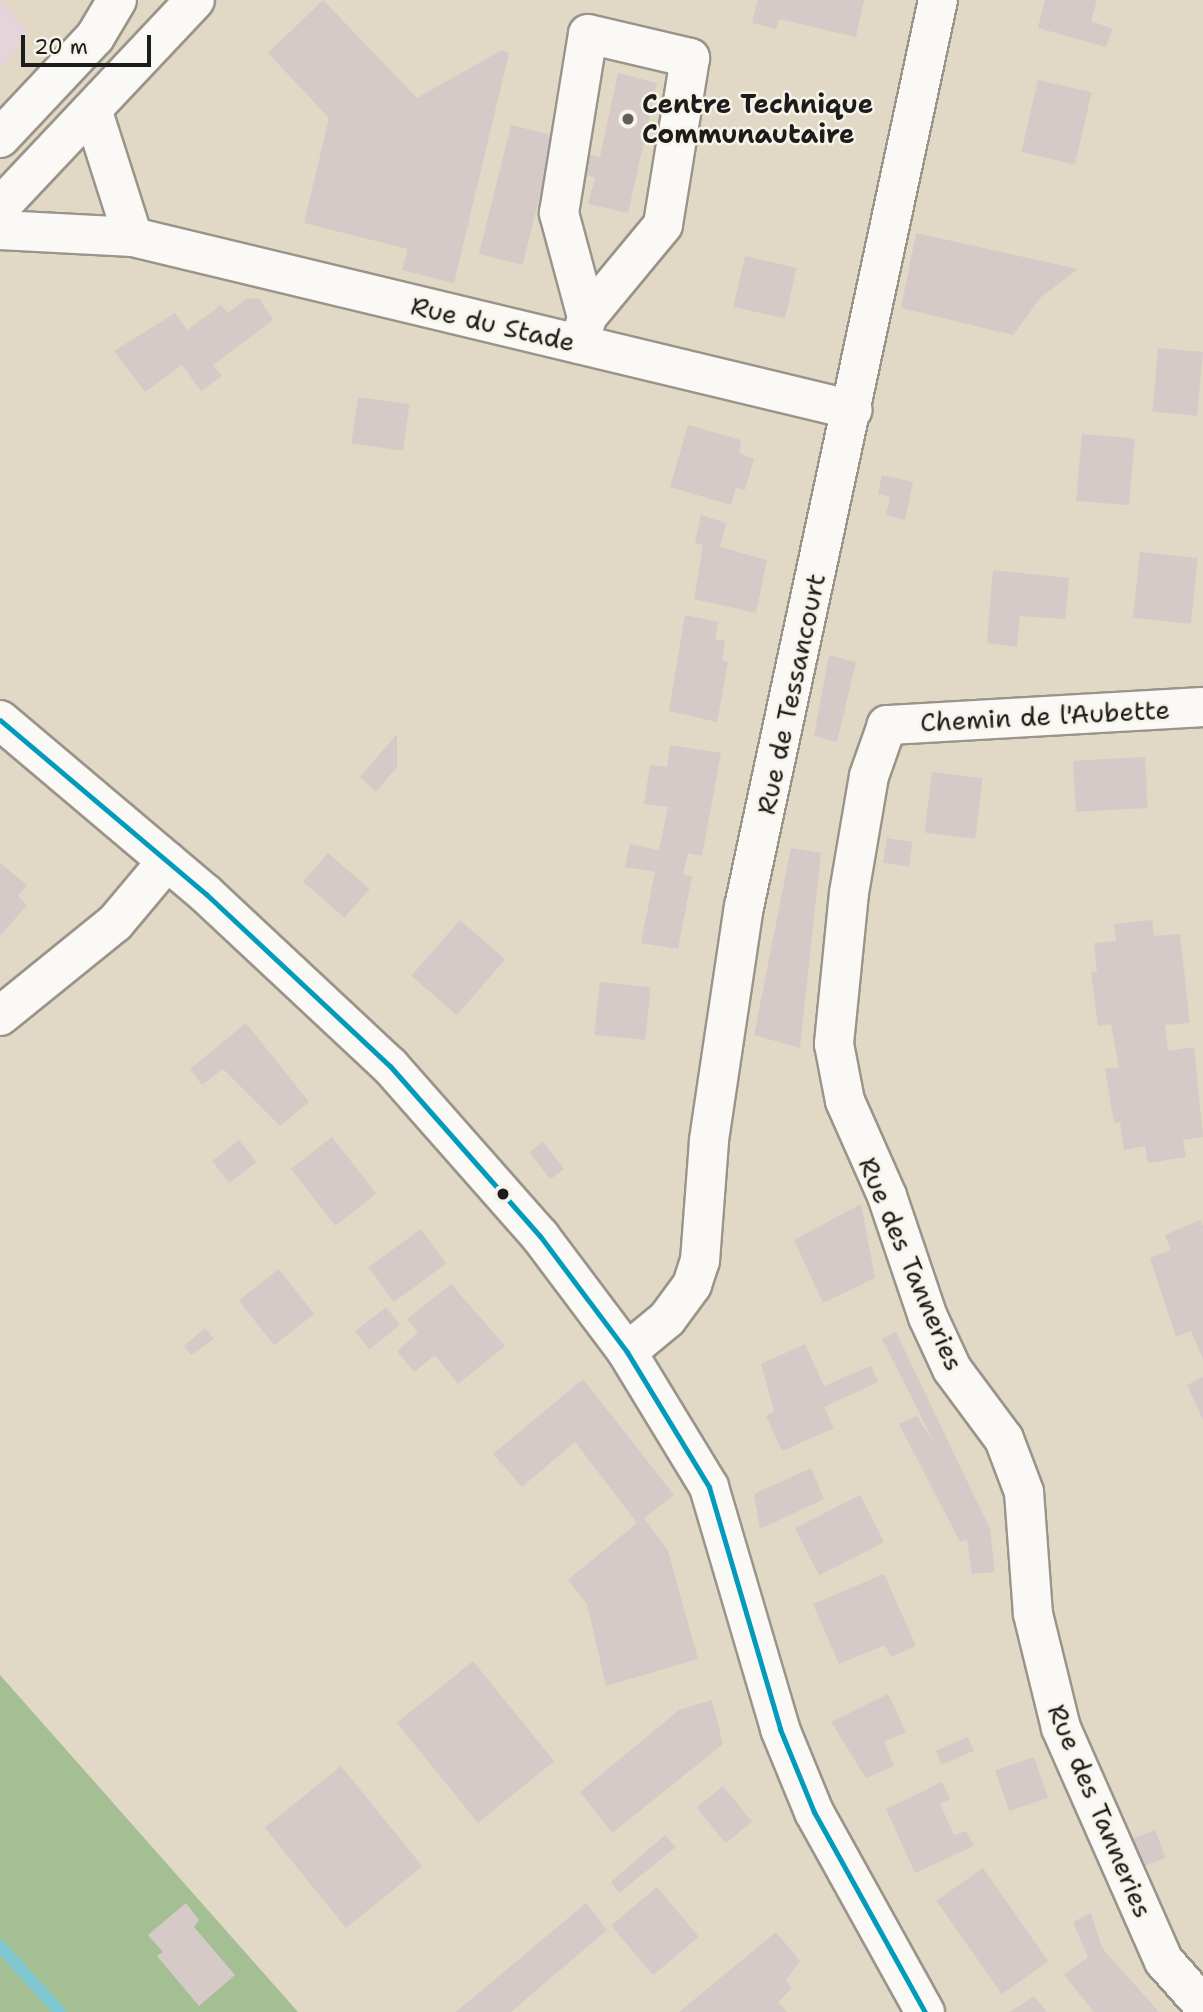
<!DOCTYPE html>
<style>
body{margin:0}
#map{position:relative;width:1203px;height:2012px;overflow:hidden;background:#e1d8c5;font-family:"Shantell Sans",sans-serif}
div>[style]{position:absolute}
.built>*{inset:0;background:#e5d5db}
.forest>*{inset:0;background:#a4bf93}
.stream>*{height:12px;margin:-6px;padding:0 6px;transform-origin:6px;border-radius:6px;background:#80c6d0}
.building>*{inset:0;background:#d5cac8;transform-origin:0 0}
.roads{filter:drop-shadow(2px 0 #9a948a) drop-shadow(-2px 0 #9a948a) drop-shadow(0 2px #9a948a) drop-shadow(0 -2px #9a948a)}
.minor>*{height:38px;margin:-19px;padding:0 19px;transform-origin:19px;border-radius:19px;background:#faf9f6}
.major>*{height:38px;margin:-19px;padding:0 19px;transform-origin:19px;border-radius:19px;background:#faf9f6}
.bus-1>*{height:5px;margin:-2.5px;padding:0 2.5px;transform-origin:2.5px;border-radius:2.5px;background:#039bbc}
.dots>*{width:19px;height:19px;translate:-50% -50%;box-sizing:border-box;border:4px solid #f7f3e8;border-radius:50%}
span{translate:-50% -50%;white-space:nowrap;text-align:center;line-height:1.15;-webkit-text-stroke:5px #f7f3e8;paint-order:stroke}
.poi-label{font-size:26px;color:#1c1c1c;font-weight:700}
.left{translate:0 -50%;text-align:left}
.street-label{font-size:26px;color:#1c1c1c}
.scale{position:absolute;left:21px;top:35px;width:130px;height:32px;box-sizing:border-box;border:4px solid #1c1c1c;border-top:0;padding-left:9px;font-size:21px;line-height:24px;white-space:nowrap;color:#1c1c1c;-webkit-text-stroke:5px #f7f3e8;paint-order:stroke}
</style>
<div id="map">
<div class="built">
<i style="clip-path:polygon(0 1px,29px 32px,0 69px)"></i>
</div>
<div class="forest">
<i style="clip-path:polygon(0 1675px,298px 2012px,0 2012px)"></i>
</div>
<div class="stream">
<i style="left:0;top:1946px;width:89px;rotate:47.7deg"></i>
</div>
<div class="building">
<i style="clip-path:polygon(323px 0,417px 98px,502px 50px,509px 53px,454px 283px,402px 270px,408px 249px,304px 223px,329px 118px,268px 53px)"></i>
<i style="clip-path:polygon(758px 0,864px 0,856px 37px,779px 19px,776px 29px,752px 23px)"></i>
<i style="clip-path:polygon(1045px 0,1097px 0,1091px 21px,1113px 29px,1106px 47px,1038px 28px)"></i>
<i style="clip-path:polygon(618px 73px,657px 83px,628px 213px,588px 204px,595px 178px,587px 175px,590px 155px,600px 157px)"></i>
<i style="left:1038px;top:80px;width:55px;height:74px;rotate:13deg"></i>
<i style="left:511px;top:125px;width:45px;height:133px;rotate:14deg"></i>
<i style="clip-path:polygon(916px 233px,1078px 269px,1041px 297px,1013px 335px,901px 308px)"></i>
<i style="left:745px;top:256px;width:53px;height:52px;rotate:13deg"></i>
<i style="clip-path:polygon(259px 298px,273px 320px,213px 365px,222px 376px,201px 391px,182px 365px,145px 392px,114px 351px,175px 313px,187px 330px,221px 305px,228px 313px,246px 299px)"></i>
<i style="left:1158px;top:348px;width:45px;height:64px;rotate:5deg"></i>
<i style="left:358px;top:397px;width:52px;height:47px;rotate:8deg"></i>
<i style="clip-path:polygon(688px 425px,741px 440px,739px 453px,754px 459px,745px 490px,736px 487px,731px 505px,670px 487px)"></i>
<i style="left:1082px;top:434px;width:53px;height:67px;rotate:5deg"></i>
<i style="clip-path:polygon(882px 475px,913px 482px,905px 520px,886px 515px,890px 497px,878px 494px)"></i>
<i style="clip-path:polygon(701px 515px,726px 523px,720px 547px,767px 560px,756px 613px,694px 599px,703px 545px,695px 543px)"></i>
<i style="left:1140px;top:552px;width:58px;height:66px;rotate:6deg"></i>
<i style="clip-path:polygon(993px 570px,1069px 578px,1065px 619px,1020px 616px,1017px 647px,987px 643px)"></i>
<i style="clip-path:polygon(685px 615px,718px 622px,715px 639px,725px 641px,722px 660px,728px 662px,717px 722px,669px 711px)"></i>
<i style="clip-path:polygon(829px 655px,856px 662px,837px 742px,814px 736px)"></i>
<i style="clip-path:polygon(397px 734px,397px 767px,376px 792px,360px 777px)"></i>
<i style="clip-path:polygon(670px 745px,721px 753px,702px 856px,688px 853px,683px 875px,692px 876px,678px 949px,641px 943px,655px 872px,625px 867px,630px 844px,659px 850px,668px 807px,644px 804px,650px 765px,667px 767px)"></i>
<i style="left:1145px;top:757px;width:51px;height:72px;rotate:87deg"></i>
<i style="left:932px;top:772px;width:51px;height:61px;rotate:7deg"></i>
<i style="left:887px;top:838px;width:26px;height:25px;rotate:9deg"></i>
<i style="clip-path:polygon(791px 848px,821px 853px,800px 1048px,754px 1035px)"></i>
<i style="left:328px;top:853px;width:55px;height:38px;rotate:41deg"></i>
<i style="clip-path:polygon(0 863px,27px 885px,18px 896px,27px 905px,0 936px)"></i>
<i style="left:460px;top:920px;width:60px;height:74px;rotate:41deg"></i>
<i style="clip-path:polygon(1152px 920px,1154px 936px,1180px 934px,1190px 1023px,1165px 1025px,1168px 1051px,1194px 1047px,1203px 1137px,1183px 1140px,1186px 1157px,1148px 1163px,1145px 1146px,1124px 1150px,1120px 1122px,1114px 1123px,1105px 1069px,1119px 1067px,1111px 1024px,1098px 1026px,1091px 972px,1097px 971px,1094px 943px,1116px 941px,1114px 924px)"></i>
<i style="left:600px;top:982px;width:51px;height:53px;rotate:6deg"></i>
<i style="clip-path:polygon(246px 1023px,309px 1102px,280px 1126px,223px 1069px,202px 1085px,190px 1069px)"></i>
<i style="left:332px;top:1137px;width:72px;height:52px;rotate:52deg"></i>
<i style="left:239px;top:1140px;width:28px;height:34px;rotate:52deg"></i>
<i style="left:543px;top:1142px;width:34px;height:17px;rotate:52deg"></i>
<i style="clip-path:polygon(861px 1204px,875px 1278px,823px 1303px,794px 1240px)"></i>
<i style="clip-path:polygon(1200px 1220px,1203px 1226px,1203px 1359px,1191px 1331px,1176px 1337px,1150px 1258px,1171px 1250px,1165px 1235px)"></i>
<i style="left:421px;top:1229px;width:43px;height:65px;rotate:54deg"></i>
<i style="left:279px;top:1269px;width:57px;height:51px;rotate:52deg"></i>
<i style="clip-path:polygon(451px 1284px,505px 1346px,458px 1384px,435px 1355px,414px 1372px,397px 1351px,418px 1333px,407px 1319px)"></i>
<i style="left:386px;top:1307px;width:23px;height:39px;rotate:52deg"></i>
<i style="clip-path:polygon(205px 1328px,214px 1339px,191px 1355px,184px 1346px)"></i>
<i style="clip-path:polygon(896px 1332px,990px 1529px,995px 1572px,972px 1574px,967px 1539px,960px 1542px,899px 1424px,917px 1416px,936px 1446px,882px 1339px)"></i>
<i style="clip-path:polygon(805px 1344px,824px 1386px,871px 1366px,878px 1382px,824px 1407px,834px 1428px,782px 1451px,766px 1416px,774px 1411px,761px 1364px)"></i>
<i style="clip-path:polygon(1203px 1377px,1203px 1420px,1187px 1385px)"></i>
<i style="clip-path:polygon(583px 1379px,674px 1495px,644px 1518px,668px 1551px,698px 1659px,606px 1686px,587px 1604px,568px 1580px,637px 1523px,575px 1442px,522px 1487px,493px 1454px)"></i>
<i style="clip-path:polygon(811px 1468px,824px 1499px,760px 1529px,754px 1494px)"></i>
<i style="left:860px;top:1495px;width:53px;height:73px;rotate:63deg"></i>
<i style="clip-path:polygon(884px 1574px,916px 1646px,891px 1657px,885px 1645px,839px 1664px,813px 1604px)"></i>
<i style="left:473px;top:1661px;width:129px;height:98px;rotate:51deg"></i>
<i style="clip-path:polygon(888px 1694px,906px 1732px,884px 1742px,894px 1766px,866px 1778px,831px 1722px)"></i>
<i style="clip-path:polygon(712px 1700px,723px 1744px,612px 1833px,580px 1792px,679px 1710px)"></i>
<i style="left:968px;top:1737px;width:15px;height:35px;rotate:67deg"></i>
<i style="left:1034px;top:1757px;width:43px;height:41px;rotate:71deg"></i>
<i style="left:341px;top:1766px;width:129px;height:98px;rotate:51deg"></i>
<i style="clip-path:polygon(942px 1782px,950px 1799px,940px 1804px,954px 1835px,966px 1831px,974px 1846px,915px 1873px,886px 1809px)"></i>
<i style="left:723px;top:1786px;width:46px;height:34px;rotate:51deg"></i>
<i style="left:1155px;top:1830px;width:30px;height:31px;rotate:69deg"></i>
<i style="clip-path:polygon(665px 1835px,676px 1847px,619px 1893px,611px 1882px)"></i>
<i style="left:983px;top:1868px;width:114px;height:57px;rotate:55deg"></i>
<i style="left:657px;top:1887px;width:65px;height:60px;rotate:50deg"></i>
<i style="clip-path:polygon(186px 1903px,199px 1920px,194px 1927px,235px 1975px,199px 2006px,157px 1956px,163px 1952px,148px 1935px)"></i>
<i style="clip-path:polygon(586px 1903px,607px 1930px,511px 2012px,456px 2012px)"></i>
<i style="clip-path:polygon(1091px 1913px,1102px 1948px,1159px 2012px,1094px 2012px,1064px 1975px,1088px 1957px,1073px 1922px)"></i>
<i style="clip-path:polygon(776px 1932px,800px 1961px,786px 1980px,792px 1988px,778px 2002px,787px 2012px,679px 2012px)"></i>
<i style="clip-path:polygon(1034px 1996px,1047px 2012px,1010px 2012px)"></i>
</div>
<div class="roads">
<div class="minor">
<i style="left:93px;top:112px;width:131px;rotate:72.3deg"></i>
<i style="left:0;top:230px;width:133px;rotate:3deg"></i>
<i style="left:133px;top:237px;width:740px;rotate:13.51deg"></i>
<i style="left:579px;top:344px;width:28px;rotate:-73deg"></i>
<i style="left:587px;top:317px;width:108px;rotate:-105.1deg"></i>
<i style="left:559px;top:213px;width:181px;rotate:-80.8deg"></i>
<i style="left:588px;top:34px;width:105px;rotate:13.2deg"></i>
<i style="left:690px;top:58px;width:169px;rotate:99.2deg"></i>
<i style="left:663px;top:225px;width:119px;rotate:129.6deg"></i>
<i style="left:1203px;top:707px;width:317px;rotate:176.7deg"></i>
<i style="left:887px;top:725px;width:54px;rotate:109.4deg"></i>
<i style="left:869px;top:776px;width:119px;rotate:99.7deg"></i>
<i style="left:849px;top:893px;width:152px;rotate:95.7deg"></i>
<i style="left:834px;top:1044px;width:58px;rotate:79.1deg"></i>
<i style="left:845px;top:1101px;width:104px;rotate:66.1deg"></i>
<i style="left:887px;top:1196px;width:128px;rotate:71.3deg"></i>
<i style="left:928px;top:1317px;width:57px;rotate:65.2deg"></i>
<i style="left:952px;top:1369px;width:87px;rotate:53.4deg"></i>
<i style="left:1004px;top:1439px;width:57px;rotate:69.3deg"></i>
<i style="left:1024px;top:1492px;width:122px;rotate:85.8deg"></i>
<i style="left:1033px;top:1614px;width:117px;rotate:76.2deg"></i>
<i style="left:1061px;top:1728px;width:255px;rotate:66.2deg"></i>
<i style="left:1164px;top:1961px;width:59px;rotate:48.4deg"></i>
<i style="left:0;top:1016px;width:148px;rotate:-39deg"></i>
<i style="left:115px;top:923px;width:81px;rotate:-50deg"></i>
<i style="left:627px;top:1352px;width:52px;rotate:-39.5deg"></i>
<i style="left:667px;top:1319px;width:42px;rotate:-53.7deg"></i>
<i style="left:692px;top:1285px;width:25px;rotate:-72deg"></i>
<i style="left:700px;top:1261px;width:121px;rotate:-85.7deg"></i>
<i style="left:709px;top:1140px;width:236px;rotate:-81.5deg"></i>
<i style="left:744px;top:907px;width:928px;rotate:-77.93deg"></i>
</div>
<div class="major">
<i style="left:0;top:138px;width:139px;rotate:-46.8deg"></i>
<i style="left:95px;top:37px;width:43px;rotate:-59.3deg"></i>
<i style="left:0;top:207px;width:284px;rotate:-46.7deg"></i>
<i style="left:0;top:720px;width:270px;rotate:40.2deg"></i>
<i style="left:206px;top:894px;width:252px;rotate:43.1deg"></i>
<i style="left:390px;top:1066px;width:227px;rotate:48.6deg"></i>
<i style="left:540px;top:1236px;width:145px;rotate:53.1deg"></i>
<i style="left:627px;top:1352px;width:158px;rotate:58.7deg"></i>
<i style="left:709px;top:1487px;width:252px;rotate:73.6deg"></i>
<i style="left:780px;top:1729px;width:90px;rotate:67.7deg"></i>
<i style="left:814px;top:1812px;width:229px;rotate:61deg"></i>
</div>
</div>
<div class="bus-1">
<i style="left:0;top:720px;width:270px;rotate:40.2deg"></i>
<i style="left:206px;top:894px;width:252px;rotate:43.1deg"></i>
<i style="left:390px;top:1066px;width:227px;rotate:48.6deg"></i>
<i style="left:540px;top:1236px;width:145px;rotate:53.1deg"></i>
<i style="left:627px;top:1352px;width:158px;rotate:58.7deg"></i>
<i style="left:709px;top:1487px;width:252px;rotate:73.6deg"></i>
<i style="left:780px;top:1729px;width:90px;rotate:67.7deg"></i>
<i style="left:814px;top:1812px;width:229px;rotate:61deg"></i>
</div>
<div class="dots">
<i style="left:628px;top:119px;background:#615e57"></i>
<i style="left:503px;top:1194px;background:#1c1c1c"></i>
</div>
<div class="poi-label">
<span class="left" style="left:642px;top:119px">Centre Technique<br>Communautaire</span>
</div>
<div class="street-label">
<span style="left:493px;top:324px;rotate:13deg">Rue du Stade</span>
<span style="left:791px;top:694px;rotate:-78deg">Rue de Tessancourt</span>
<span style="left:1045px;top:716px;rotate:-3deg">Chemin de l'Aubette</span>
<span style="left:911px;top:1264px;rotate:67deg">Rue des Tanneries</span>
<span style="left:1100px;top:1811px;rotate:67deg">Rue des Tanneries</span>
</div>
<div class="scale">20 m</div>
</div>
